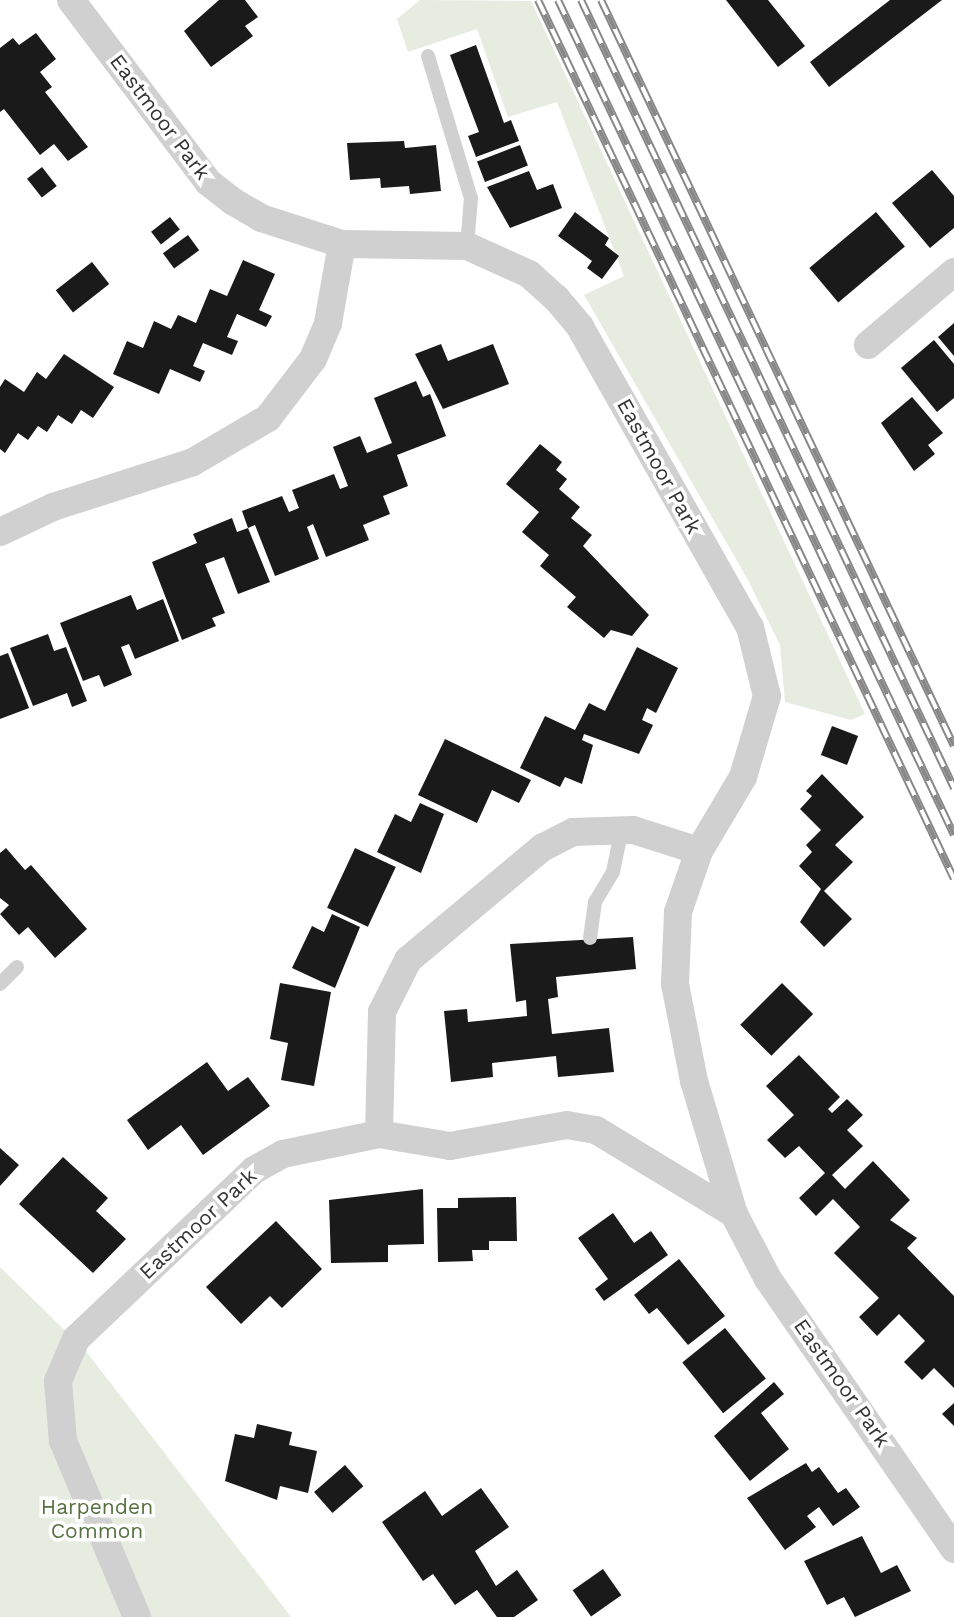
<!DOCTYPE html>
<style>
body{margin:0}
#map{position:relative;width:954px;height:1617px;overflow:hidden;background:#fff;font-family:"Work Sans",sans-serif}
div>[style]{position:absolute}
.green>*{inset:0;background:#e6ecdf}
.building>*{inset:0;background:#1a1a1a;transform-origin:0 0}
.service>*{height:14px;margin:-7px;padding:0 7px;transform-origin:7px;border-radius:7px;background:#d0d0d0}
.minor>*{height:28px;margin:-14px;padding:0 14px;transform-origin:14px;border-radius:14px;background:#d0d0d0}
.rail>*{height:8px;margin-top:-4px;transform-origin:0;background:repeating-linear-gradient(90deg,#fff 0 16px,#888 0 32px);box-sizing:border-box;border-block:2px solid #888}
span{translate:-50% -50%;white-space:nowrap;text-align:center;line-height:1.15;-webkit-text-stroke:7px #fff;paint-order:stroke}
.street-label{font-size:21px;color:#333}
.park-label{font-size:21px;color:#56703f}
</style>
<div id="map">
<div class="green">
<i style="clip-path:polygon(420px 0,531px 1px,865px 714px,851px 720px,785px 702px,780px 645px,748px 580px,584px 295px,624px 276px,557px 102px,508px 117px,477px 29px,408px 52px,397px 19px)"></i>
<i style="clip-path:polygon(0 1267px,85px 1350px,291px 1617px,0 1617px)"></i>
</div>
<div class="building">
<i style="clip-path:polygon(219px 0,245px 0,258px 17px,245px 26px,253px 36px,211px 67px,184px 31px)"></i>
<i style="clip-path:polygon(726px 0,768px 0,805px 46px,778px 67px)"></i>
<i style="clip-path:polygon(890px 0,942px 0,829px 87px,810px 62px)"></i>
<i style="clip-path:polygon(36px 33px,56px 59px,40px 72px,52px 87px,45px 92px,88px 147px,68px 161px,54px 144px,40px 155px,4px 109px,0 112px,0 48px,13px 38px,19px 45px)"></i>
<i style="clip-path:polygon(476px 45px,504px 123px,511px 120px,519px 141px,476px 157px,468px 136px,479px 132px,450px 55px)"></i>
<i style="clip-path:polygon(404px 141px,405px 148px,436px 145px,441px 191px,410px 194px,409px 186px,381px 188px,380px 178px,350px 180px,347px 143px)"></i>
<i style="left:520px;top:145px;width:22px;height:46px;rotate:69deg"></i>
<i style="left:42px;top:167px;width:24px;height:19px;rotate:52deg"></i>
<i style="clip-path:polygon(932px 170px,954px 196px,954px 228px,930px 248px,892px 203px)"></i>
<i style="clip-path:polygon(529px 171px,537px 190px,553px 184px,562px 208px,510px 228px,487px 187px)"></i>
<i style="clip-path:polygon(575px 212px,609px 238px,605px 245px,619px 256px,602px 279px,587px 268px,592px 261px,558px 236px)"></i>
<i style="left:876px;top:212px;width:45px;height:87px;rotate:50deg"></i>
<i style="left:170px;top:217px;width:16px;height:24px;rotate:52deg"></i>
<i style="left:188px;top:235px;width:19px;height:31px;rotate:54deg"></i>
<i style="clip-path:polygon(243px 260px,275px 274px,259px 310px,272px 316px,266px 327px,237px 314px,227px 337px,238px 341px,232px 355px,203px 343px,193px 366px,205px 371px,200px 382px,170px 369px,159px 394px,113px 374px,127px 341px,143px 348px,154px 321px,171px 329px,178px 315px,196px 323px,210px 289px,227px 296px)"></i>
<i style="left:92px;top:262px;width:28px;height:46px;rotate:52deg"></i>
<i style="clip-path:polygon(954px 323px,954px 356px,938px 337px)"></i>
<i style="clip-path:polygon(934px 340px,954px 364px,954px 398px,937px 412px,901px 368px)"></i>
<i style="clip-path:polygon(441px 344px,448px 361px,493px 344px,509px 384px,443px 409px,415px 354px)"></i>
<i style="clip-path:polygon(64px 354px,114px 387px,93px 418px,81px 410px,72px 424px,58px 415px,47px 432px,38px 426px,28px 440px,18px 433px,5px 453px,0 449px,0 387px,5px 379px,24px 392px,37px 372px,46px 379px)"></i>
<i style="clip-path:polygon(416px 381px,423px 397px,430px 394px,446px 436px,397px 455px,408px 486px,383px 496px,390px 514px,363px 525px,369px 540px,326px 557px,313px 524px,307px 527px,319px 559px,275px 576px,255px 525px,248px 528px,270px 582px,238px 594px,224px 557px,205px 564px,225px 613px,212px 618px,216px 626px,182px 640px,152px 562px,197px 543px,193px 534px,232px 518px,237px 532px,248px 528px,242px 511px,282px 496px,289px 512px,299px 508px,292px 490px,334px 474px,340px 489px,348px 486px,333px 447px,360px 436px,367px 453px,392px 443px,374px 398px)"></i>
<i style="clip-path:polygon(912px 397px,943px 433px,928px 445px,935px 454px,914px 471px,881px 423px)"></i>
<i style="clip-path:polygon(540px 444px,562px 462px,556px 470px,567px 479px,559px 489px,580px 507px,571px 518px,592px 535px,583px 546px,649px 615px,632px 636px,611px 630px,604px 638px,567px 607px,576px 597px,540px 566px,549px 555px,522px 532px,539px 512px,506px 484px)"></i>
<i style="clip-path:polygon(131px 595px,137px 610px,163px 599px,179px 641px,135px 659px,129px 644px,121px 647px,132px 675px,104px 687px,99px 675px,83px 681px,60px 623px)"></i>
<i style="clip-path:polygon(48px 634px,54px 651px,66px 647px,87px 701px,72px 707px,67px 693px,33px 706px,10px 648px)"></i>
<i style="clip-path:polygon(637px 647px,678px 668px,656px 713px,647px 708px,642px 720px,653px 725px,639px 754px,584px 734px,582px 740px,593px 745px,582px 784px,565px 777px,560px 787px,520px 768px,545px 716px,575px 730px,589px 703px,605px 711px)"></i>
<i style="clip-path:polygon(8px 653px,29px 708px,0 719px,0 656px)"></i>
<i style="left:832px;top:726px;width:28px;height:31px;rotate:21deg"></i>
<i style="clip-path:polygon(445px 739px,531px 780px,519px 803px,492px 790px,477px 823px,418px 795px)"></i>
<i style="clip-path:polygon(822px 774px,864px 817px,835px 845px,853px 862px,824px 891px,852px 919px,824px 947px,800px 922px,821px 889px,799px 866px,812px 852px,806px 845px,821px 830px,800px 809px,812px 796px,806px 791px)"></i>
<i style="clip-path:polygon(420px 803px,444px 814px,421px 873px,377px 852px,395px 814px,411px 822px)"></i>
<i style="clip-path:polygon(6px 848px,25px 870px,31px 865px,87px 929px,55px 958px,28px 927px,19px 935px,0 914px,9px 905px,0 898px,0 853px)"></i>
<i style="left:355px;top:848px;width:45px;height:66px;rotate:25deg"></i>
<i style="clip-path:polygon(332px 914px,360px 927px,335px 988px,292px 968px,312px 926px,324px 932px)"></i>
<i style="clip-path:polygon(633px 937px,636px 969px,556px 977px,558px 997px,548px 999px,552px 1034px,609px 1028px,614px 1072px,558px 1077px,556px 1056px,492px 1063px,493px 1077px,451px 1082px,444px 1011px,467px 1009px,468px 1022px,527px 1016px,526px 1000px,516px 1002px,510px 944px)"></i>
<i style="clip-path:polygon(280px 983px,331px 992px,314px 1086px,281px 1080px,288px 1043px,270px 1039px)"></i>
<i style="left:782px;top:983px;width:44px;height:59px;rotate:45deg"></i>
<i style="clip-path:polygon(799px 1055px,840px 1097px,828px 1109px,832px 1113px,847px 1099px,863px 1115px,847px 1130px,863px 1146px,832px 1175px,845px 1189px,873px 1161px,910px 1200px,890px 1220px,917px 1238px,907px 1248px,954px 1296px,954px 1388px,934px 1368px,922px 1380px,904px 1362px,925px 1341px,899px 1314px,877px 1336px,859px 1317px,879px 1298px,834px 1253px,860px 1227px,833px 1199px,816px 1216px,799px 1198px,825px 1173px,799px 1146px,785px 1158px,767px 1140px,794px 1115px,766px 1086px)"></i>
<i style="clip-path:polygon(207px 1062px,228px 1091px,248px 1077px,270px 1106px,203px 1155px,181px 1125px,148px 1150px,127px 1120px)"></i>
<i style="clip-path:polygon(0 1148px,19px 1165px,0 1186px)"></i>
<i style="clip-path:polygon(63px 1157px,108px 1198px,96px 1211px,126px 1239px,93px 1273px,19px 1204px)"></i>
<i style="clip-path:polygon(423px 1189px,424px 1244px,388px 1245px,388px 1262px,331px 1263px,329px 1200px)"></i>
<i style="clip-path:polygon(516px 1197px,517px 1241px,489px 1241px,489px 1250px,472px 1250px,473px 1261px,438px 1262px,437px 1208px,458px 1208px,458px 1198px)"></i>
<i style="clip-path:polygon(613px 1213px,634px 1243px,651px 1231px,668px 1255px,604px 1301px,595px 1289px,608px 1279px,578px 1238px)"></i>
<i style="clip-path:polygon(276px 1221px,322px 1269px,282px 1308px,270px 1296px,241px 1324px,206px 1287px)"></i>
<i style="clip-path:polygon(679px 1259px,725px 1316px,688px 1345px,657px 1308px,649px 1314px,634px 1295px)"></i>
<i style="left:725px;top:1328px;width:65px;height:55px;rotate:51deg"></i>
<i style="clip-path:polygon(774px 1382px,784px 1394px,761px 1413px,789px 1449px,750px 1481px,714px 1436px)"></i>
<i style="clip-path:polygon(954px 1403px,954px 1426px,942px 1414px)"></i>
<i style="clip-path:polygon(257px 1424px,292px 1432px,289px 1445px,317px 1451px,308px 1493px,280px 1486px,277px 1500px,225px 1481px,235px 1434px,254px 1438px)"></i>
<i style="clip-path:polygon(806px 1463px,812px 1472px,819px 1467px,838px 1493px,846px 1488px,860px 1507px,833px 1526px,819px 1507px,807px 1516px,816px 1527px,785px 1550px,747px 1498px)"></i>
<i style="left:345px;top:1465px;width:28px;height:41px;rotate:49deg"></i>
<i style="clip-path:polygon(481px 1488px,509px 1527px,475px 1551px,496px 1586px,517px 1570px,538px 1600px,514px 1617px,497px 1617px,477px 1590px,455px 1605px,433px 1574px,423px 1581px,382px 1522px,425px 1491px,442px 1516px)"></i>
<i style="clip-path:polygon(862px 1536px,881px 1573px,897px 1565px,911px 1591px,855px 1617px,844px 1597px,827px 1605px,804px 1561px)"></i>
<i style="left:603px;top:1569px;width:32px;height:37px;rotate:55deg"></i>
</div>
<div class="service">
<i style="left:428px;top:56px;width:148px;rotate:73.2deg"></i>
<i style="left:471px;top:198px;width:48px;rotate:94.8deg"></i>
<i style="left:590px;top:938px;width:36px;rotate:-82deg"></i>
<i style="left:595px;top:902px;width:35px;rotate:-59deg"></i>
<i style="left:613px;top:872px;width:45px;rotate:-78.4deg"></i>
<i style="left:0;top:984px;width:24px;rotate:-45deg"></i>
</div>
<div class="minor">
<i style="left:71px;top:0;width:228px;rotate:53deg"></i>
<i style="left:208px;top:182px;width:31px;rotate:38deg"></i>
<i style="left:232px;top:201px;width:34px;rotate:30deg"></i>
<i style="left:261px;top:218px;width:85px;rotate:17.8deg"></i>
<i style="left:342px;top:244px;width:125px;rotate:0.9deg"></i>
<i style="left:467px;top:246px;width:68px;rotate:24.3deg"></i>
<i style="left:529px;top:274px;width:36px;rotate:42deg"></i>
<i style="left:556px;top:298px;width:38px;rotate:50deg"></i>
<i style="left:580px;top:327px;width:345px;rotate:60.5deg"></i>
<i style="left:750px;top:627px;width:71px;rotate:76.2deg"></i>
<i style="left:767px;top:696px;width:84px;rotate:106.5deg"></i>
<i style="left:743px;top:777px;width:86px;rotate:120.7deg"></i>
<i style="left:699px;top:851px;width:69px;rotate:-162.3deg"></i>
<i style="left:633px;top:830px;width:60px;rotate:178.1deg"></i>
<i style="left:573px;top:832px;width:34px;rotate:153deg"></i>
<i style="left:543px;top:847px;width:176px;rotate:140.1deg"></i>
<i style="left:408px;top:960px;width:58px;rotate:116.6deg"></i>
<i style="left:382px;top:1012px;width:122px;rotate:91.4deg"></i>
<i style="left:868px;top:345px;width:113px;rotate:-40.3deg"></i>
<i style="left:0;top:532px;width:59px;rotate:-25.3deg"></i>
<i style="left:53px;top:507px;width:147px;rotate:-17.8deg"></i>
<i style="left:193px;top:462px;width:87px;rotate:-30.4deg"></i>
<i style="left:268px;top:418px;width:74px;rotate:-52.7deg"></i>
<i style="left:313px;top:359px;width:39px;rotate:-67deg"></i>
<i style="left:328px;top:323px;width:80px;rotate:-80deg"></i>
<i style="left:699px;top:851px;width:65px;rotate:109deg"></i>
<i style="left:678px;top:912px;width:72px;rotate:92.4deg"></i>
<i style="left:675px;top:984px;width:99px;rotate:78.9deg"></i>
<i style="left:694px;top:1081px;width:139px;rotate:73.3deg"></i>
<i style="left:137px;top:1617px;width:191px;rotate:-112.8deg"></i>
<i style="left:63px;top:1441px;width:60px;rotate:-94.8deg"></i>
<i style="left:58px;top:1381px;width:46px;rotate:-66.8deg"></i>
<i style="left:76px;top:1339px;width:245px;rotate:-43.5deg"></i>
<i style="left:254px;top:1170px;width:33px;rotate:-29deg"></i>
<i style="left:283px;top:1154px;width:98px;rotate:-11.8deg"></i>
<i style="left:379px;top:1134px;width:72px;rotate:9.6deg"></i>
<i style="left:450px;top:1146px;width:119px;rotate:-10.2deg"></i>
<i style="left:567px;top:1125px;width:29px;rotate:10deg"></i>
<i style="left:596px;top:1130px;width:162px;rotate:31.3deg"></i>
<i style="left:734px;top:1214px;width:73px;rotate:62.4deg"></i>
<i style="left:768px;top:1279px;width:328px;rotate:55.4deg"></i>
</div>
<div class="rail">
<i style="left:538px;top:0;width:972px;rotate:64.67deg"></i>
<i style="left:558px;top:0;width:924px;rotate:64.63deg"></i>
<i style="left:581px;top:0;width:872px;rotate:64.67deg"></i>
<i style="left:601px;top:0;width:825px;rotate:64.68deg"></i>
</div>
<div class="street-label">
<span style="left:160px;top:117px;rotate:53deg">Eastmoor Park</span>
<span style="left:659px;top:466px;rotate:61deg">Eastmoor Park</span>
<span style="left:198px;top:1224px;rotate:-43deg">Eastmoor Park</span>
<span style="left:842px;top:1383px;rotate:55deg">Eastmoor Park</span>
</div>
<div class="park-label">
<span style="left:97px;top:1519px">Harpenden<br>Common</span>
</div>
</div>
